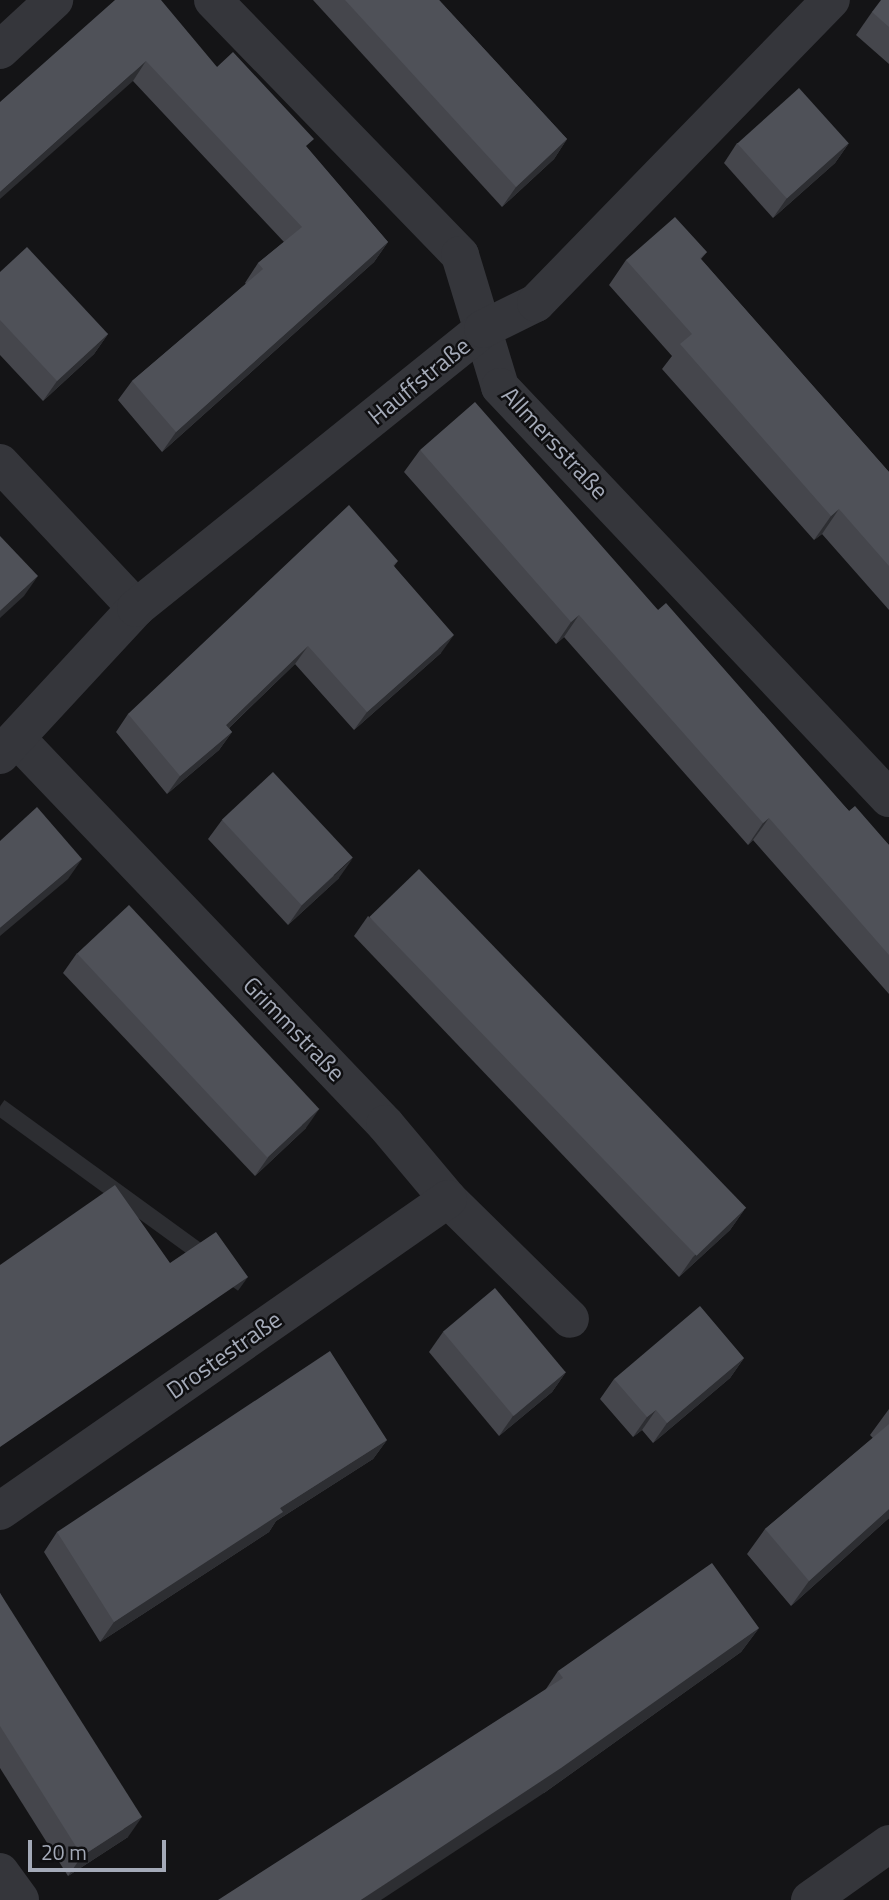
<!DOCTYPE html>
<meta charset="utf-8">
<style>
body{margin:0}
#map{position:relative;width:889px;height:1900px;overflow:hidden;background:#141416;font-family:"Titillium Web",sans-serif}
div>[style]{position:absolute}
.minor>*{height:38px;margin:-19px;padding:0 19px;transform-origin:19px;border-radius:19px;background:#35363b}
.wall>*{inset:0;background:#45464c}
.shaded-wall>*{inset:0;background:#2d2e32;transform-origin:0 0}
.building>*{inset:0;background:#4f5158;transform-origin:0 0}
span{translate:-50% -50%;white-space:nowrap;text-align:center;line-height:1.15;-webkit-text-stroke:5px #0f0f11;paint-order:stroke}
.street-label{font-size:24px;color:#a4aab8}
.scale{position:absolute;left:28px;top:1840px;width:138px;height:32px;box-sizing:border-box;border:4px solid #a4aab8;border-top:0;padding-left:9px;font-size:21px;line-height:24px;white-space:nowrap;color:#a4aab8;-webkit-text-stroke:5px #0f0f11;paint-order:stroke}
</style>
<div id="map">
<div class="minor">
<i style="left:213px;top:0;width:355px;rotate:45.9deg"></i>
<i style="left:460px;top:255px;width:138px;rotate:73.1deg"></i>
<i style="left:500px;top:387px;width:566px;rotate:46.58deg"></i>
<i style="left:0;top:50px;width:74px;rotate:-42.8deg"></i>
<i style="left:0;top:463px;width:199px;rotate:46.8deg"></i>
<i style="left:17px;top:739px;width:533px;rotate:46.29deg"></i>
<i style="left:385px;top:1124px;width:98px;rotate:50deg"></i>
<i style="left:448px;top:1199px;width:171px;rotate:44.5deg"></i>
<i style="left:0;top:755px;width:200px;rotate:-47.2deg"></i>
<i style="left:136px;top:608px;width:445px;rotate:-38.8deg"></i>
<i style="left:483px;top:329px;width:59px;rotate:-26.1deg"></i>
<i style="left:536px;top:303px;width:423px;rotate:-45.8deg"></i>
<i style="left:0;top:1511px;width:546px;rotate:-34.85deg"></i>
<i style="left:0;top:1872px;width:34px;rotate:54deg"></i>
<i style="left:810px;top:1900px;width:97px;rotate:-35.3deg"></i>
</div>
<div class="wall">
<i style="clip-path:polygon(115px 0,217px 67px,307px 148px,388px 242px,374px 262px,162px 452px,118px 400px,132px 381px,246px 284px,245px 283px,258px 263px,284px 242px,133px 81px)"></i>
<i style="clip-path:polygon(313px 0,439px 0,567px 139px,554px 159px,502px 207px)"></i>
<i style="clip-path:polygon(889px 0,889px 64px,856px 35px,872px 12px)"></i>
<i style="clip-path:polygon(737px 143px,849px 143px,835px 163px,773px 218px,724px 163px)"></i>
<i style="clip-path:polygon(707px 252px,701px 259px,889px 472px,889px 610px,822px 534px,814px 540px,662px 369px,672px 356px,609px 285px,626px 260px)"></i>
<i style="clip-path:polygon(0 272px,108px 334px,94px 354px,43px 401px,0 355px)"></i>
<i style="clip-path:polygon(420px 450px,658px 610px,849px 811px,889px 845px,889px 994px,753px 840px,748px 845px,564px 637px,556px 644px,404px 472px)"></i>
<i style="clip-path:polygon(398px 561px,394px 566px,441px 653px,354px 730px,295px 664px,229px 728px,232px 732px,219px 750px,167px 794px,116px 732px,128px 714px)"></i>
<i style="clip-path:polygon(222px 820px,339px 878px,288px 925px,208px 839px)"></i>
<i style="clip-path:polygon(368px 916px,744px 1210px,730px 1230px,679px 1277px,354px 936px)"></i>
<i style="clip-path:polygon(77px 953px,306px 1128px,255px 1176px,63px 973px)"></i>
<i style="clip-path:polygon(443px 1332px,566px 1372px,552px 1392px,499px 1436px,429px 1352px)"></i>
<i style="clip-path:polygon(744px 1358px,730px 1378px,653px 1443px,642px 1430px,633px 1437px,600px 1399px,614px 1379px)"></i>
<i style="clip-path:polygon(889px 1409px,889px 1518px,791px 1606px,747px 1554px,765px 1529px,873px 1438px,870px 1435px)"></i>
<i style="clip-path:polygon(387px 1440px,373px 1459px,276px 1521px,269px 1532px,100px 1642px,44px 1552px,57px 1532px)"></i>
<i style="clip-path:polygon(0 1593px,128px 1837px,68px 1876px,0 1768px)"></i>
<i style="clip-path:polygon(759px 1628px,741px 1652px,544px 1793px,546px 1689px,558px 1671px)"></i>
</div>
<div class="shaded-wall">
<i style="clip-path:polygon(146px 61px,133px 81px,0 199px,0 192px)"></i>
<i style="clip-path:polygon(567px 139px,554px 159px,502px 207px,516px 187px)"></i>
<i style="clip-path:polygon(849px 143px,835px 163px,773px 218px,787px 198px)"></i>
<i style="clip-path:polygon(388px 242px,374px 262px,162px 452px,176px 432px)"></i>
<i style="clip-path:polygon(108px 334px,94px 354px,43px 401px,57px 381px)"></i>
<i style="clip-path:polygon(839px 509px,822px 534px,814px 540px,831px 516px)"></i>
<i style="clip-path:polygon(38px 576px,24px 596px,0 618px,0 611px)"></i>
<i style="clip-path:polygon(579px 615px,564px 637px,556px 644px,571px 622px)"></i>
<i style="clip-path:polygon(454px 635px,441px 653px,354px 730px,367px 712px)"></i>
<i style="clip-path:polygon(308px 646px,295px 664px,213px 743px,226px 725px)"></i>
<i style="clip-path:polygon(232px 732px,219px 750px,167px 794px,180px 776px)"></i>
<i style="clip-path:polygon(769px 818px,753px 840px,748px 845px,763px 823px)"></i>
<i style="clip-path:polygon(353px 858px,339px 878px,288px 925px,302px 905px)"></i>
<i style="clip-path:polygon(82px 859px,68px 879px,0 936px,0 928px)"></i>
<i style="clip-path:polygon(320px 1108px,306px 1128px,255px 1176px,269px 1156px)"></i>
<i style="clip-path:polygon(744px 1210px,730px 1230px,679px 1277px,693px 1257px)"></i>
<i style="left:248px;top:1277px;width:17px;height:301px;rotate:126deg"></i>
<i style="clip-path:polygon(744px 1358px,730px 1378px,653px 1443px,667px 1423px)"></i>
<i style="clip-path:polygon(566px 1372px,552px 1392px,499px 1436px,513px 1416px)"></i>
<i style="clip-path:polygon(656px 1410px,642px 1430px,633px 1437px,647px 1417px)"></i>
<i style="clip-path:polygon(387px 1440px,373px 1459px,276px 1521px,269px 1532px,100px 1642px,114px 1622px,280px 1508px)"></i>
<i style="clip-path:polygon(889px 1509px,889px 1518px,791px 1606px,809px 1581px)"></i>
<i style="clip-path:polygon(759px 1628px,741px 1652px,544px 1793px,381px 1900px,361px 1900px)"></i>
<i style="clip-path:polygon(142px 1817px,128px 1837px,68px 1876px,82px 1856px)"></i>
</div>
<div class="building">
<i style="clip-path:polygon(115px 0,161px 0,217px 67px,233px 52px,314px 139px,306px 146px,388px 242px,176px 432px,132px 381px,263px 269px,258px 263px,302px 227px,146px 61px,0 192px,0 102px)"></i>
<i style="clip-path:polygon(345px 0,439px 0,567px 139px,516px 187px)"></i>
<i style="clip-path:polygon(881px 0,889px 0,889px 27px,872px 12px)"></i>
<i style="left:799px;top:88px;width:74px;height:83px;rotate:48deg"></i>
<i style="clip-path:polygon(675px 217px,707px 252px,700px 258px,889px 472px,889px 566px,839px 509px,831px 516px,680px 344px,692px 334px,626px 260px)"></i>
<i style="clip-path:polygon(27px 247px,108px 334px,57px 381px,0 320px,0 272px)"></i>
<i style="clip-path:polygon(475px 402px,658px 610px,666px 603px,849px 811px,855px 806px,889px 845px,889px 955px,769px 818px,763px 823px,579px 615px,571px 622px,420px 450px)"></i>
<i style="clip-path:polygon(349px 505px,398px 561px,393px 565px,454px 635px,367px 712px,308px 646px,226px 725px,232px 732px,180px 776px,128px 714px)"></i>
<i style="clip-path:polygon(0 536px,38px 576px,0 611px)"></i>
<i style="left:273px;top:772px;width:117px;height:70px;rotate:47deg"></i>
<i style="clip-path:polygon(37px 807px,82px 859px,0 928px,0 841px)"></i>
<i style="left:419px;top:869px;width:471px;height:69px;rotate:46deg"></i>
<i style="left:129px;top:905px;width:279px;height:71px;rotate:47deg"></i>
<i style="clip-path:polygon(115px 1185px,170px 1263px,216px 1232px,248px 1277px,0 1447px,0 1265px)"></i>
<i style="left:495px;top:1288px;width:110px;height:68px;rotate:50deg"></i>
<i style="clip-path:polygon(700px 1306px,744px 1358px,667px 1423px,656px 1410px,647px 1417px,614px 1379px)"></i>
<i style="clip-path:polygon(330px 1351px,387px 1440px,280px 1508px,283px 1512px,114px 1622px,57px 1532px)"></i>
<i style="clip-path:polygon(889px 1424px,889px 1509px,809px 1581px,765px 1529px)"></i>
<i style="clip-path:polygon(712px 1563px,759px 1628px,561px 1768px,361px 1900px,218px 1900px,563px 1678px,558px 1671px)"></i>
<i style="clip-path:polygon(0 1593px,142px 1817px,82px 1856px,0 1726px)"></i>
</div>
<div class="street-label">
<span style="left:419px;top:381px;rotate:-39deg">Hauffstraße</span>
<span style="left:555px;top:443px;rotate:47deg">Allmersstraße</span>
<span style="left:294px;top:1029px;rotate:46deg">Grimmstraße</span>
<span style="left:224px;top:1355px;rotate:-35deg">Drostestraße</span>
</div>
<div class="scale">20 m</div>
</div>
